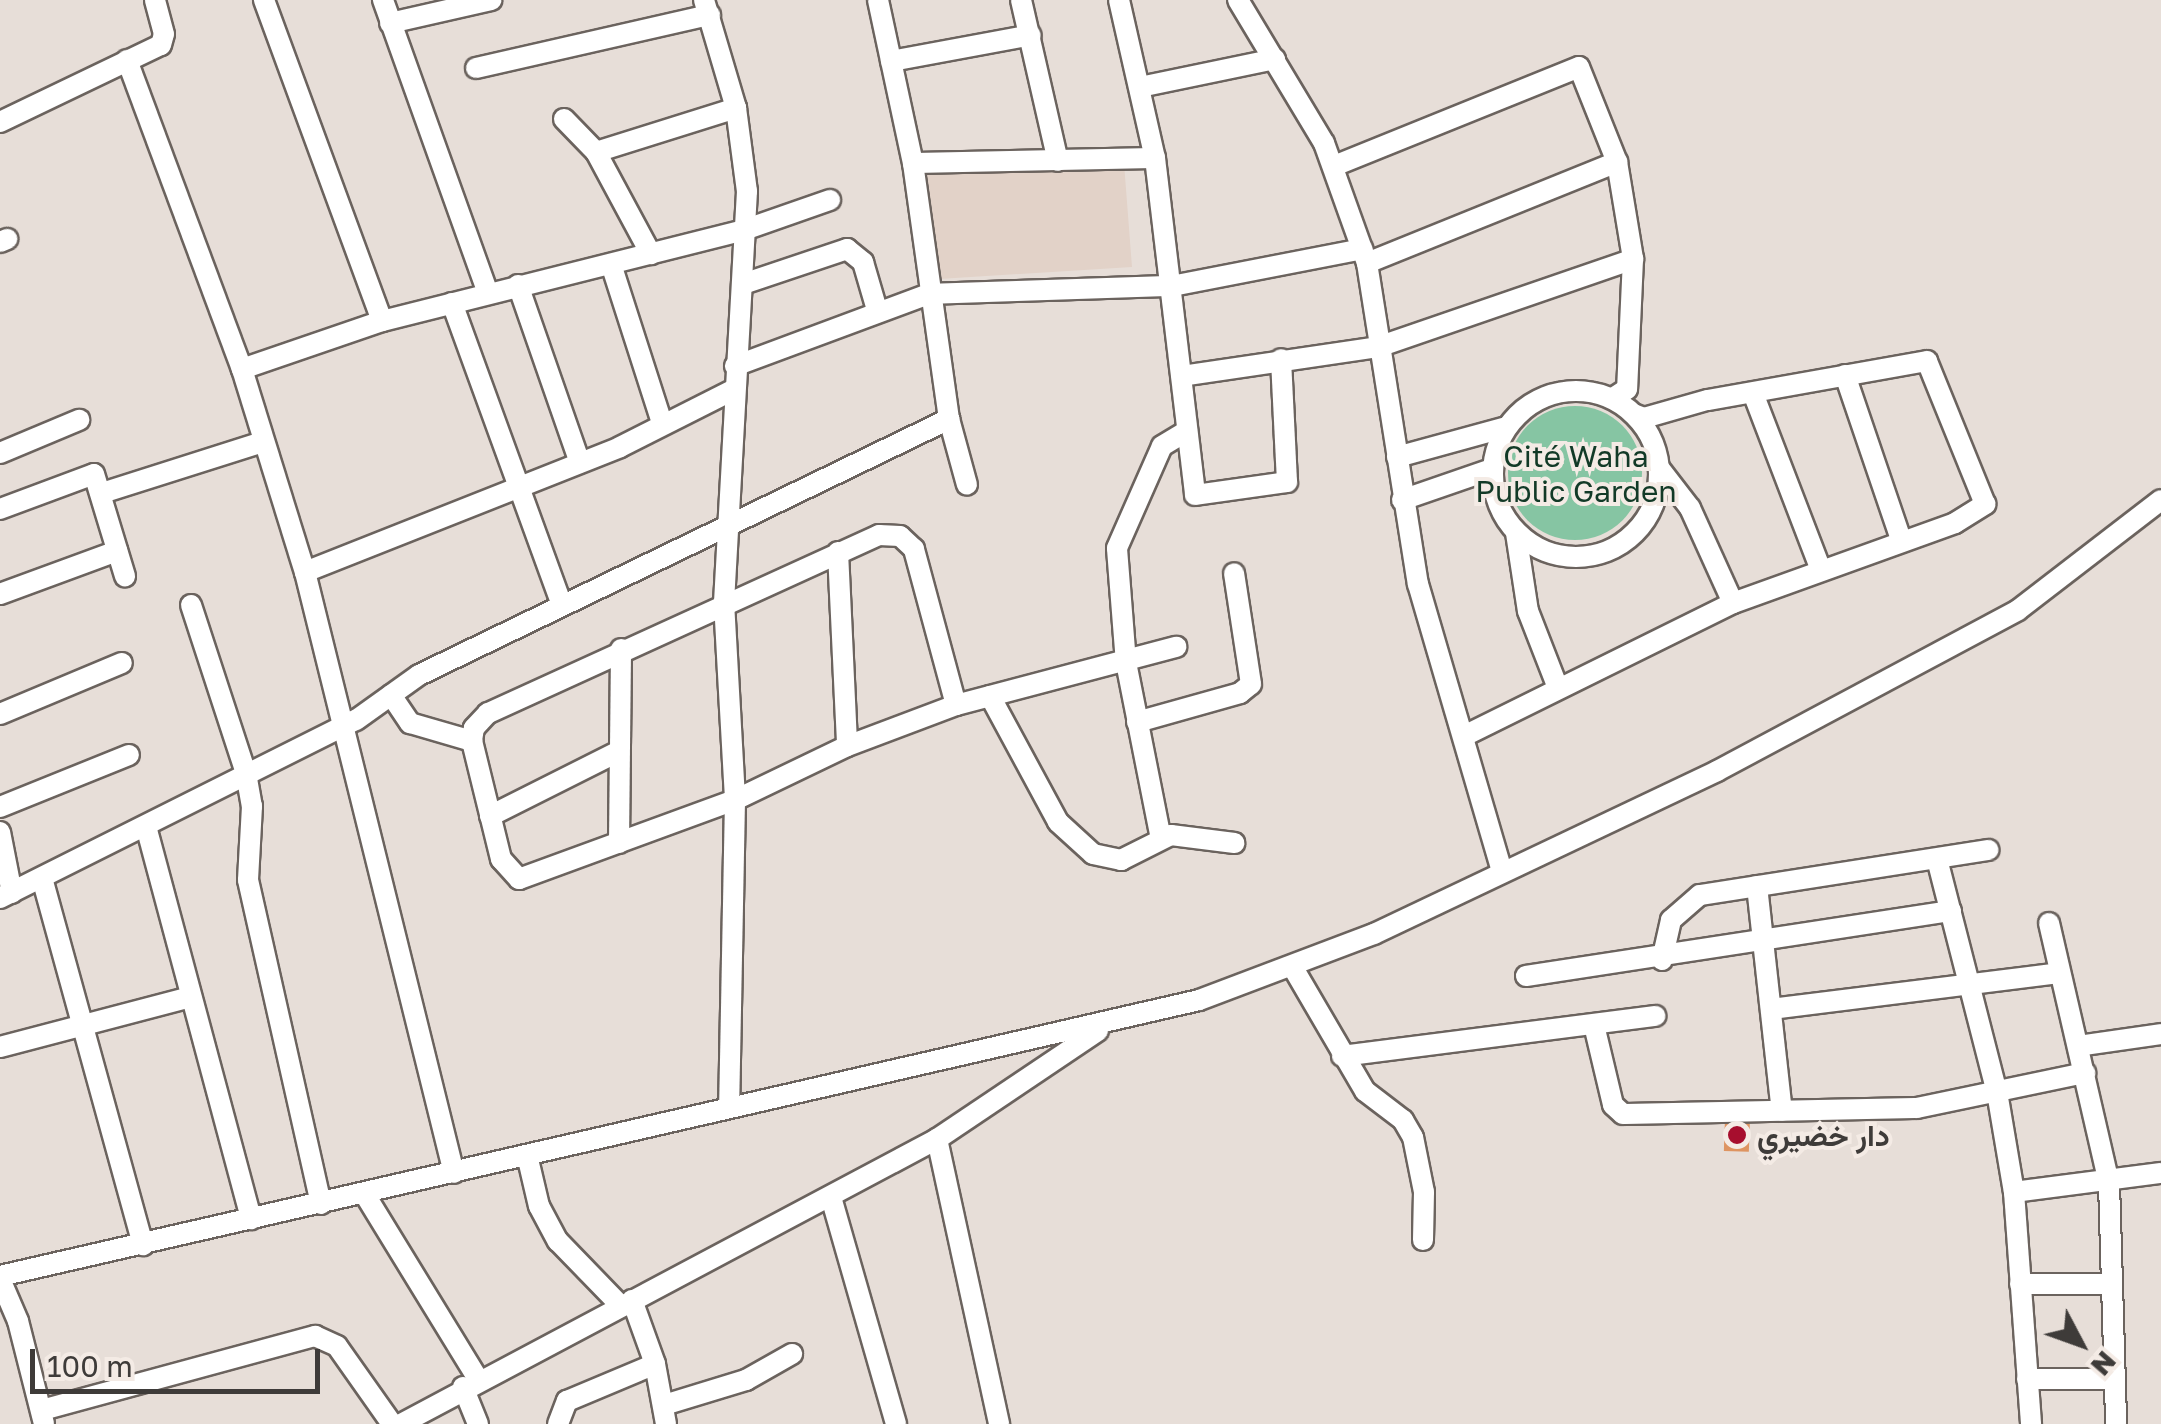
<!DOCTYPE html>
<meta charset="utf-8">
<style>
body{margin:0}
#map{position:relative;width:2161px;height:1424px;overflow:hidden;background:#e7ded8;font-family:"Golos Text",Vazirmatn,sans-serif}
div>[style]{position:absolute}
.built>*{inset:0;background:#e2d2c8}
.green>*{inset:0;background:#86c5a3}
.round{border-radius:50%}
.building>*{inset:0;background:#de9461;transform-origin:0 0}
.roads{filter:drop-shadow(2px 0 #6b635e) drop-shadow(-2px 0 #6b635e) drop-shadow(0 2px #6b635e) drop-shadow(0 -2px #6b635e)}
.minor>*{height:20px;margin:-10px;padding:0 10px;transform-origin:10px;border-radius:10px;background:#fff}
.minor>.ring{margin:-10px;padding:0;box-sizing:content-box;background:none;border:20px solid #fff;border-radius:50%}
.dots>*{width:28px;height:28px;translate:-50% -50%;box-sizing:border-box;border:5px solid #f4ebe5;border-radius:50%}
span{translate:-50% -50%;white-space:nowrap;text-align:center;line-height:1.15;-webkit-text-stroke:8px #f4ebe5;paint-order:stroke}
.park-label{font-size:30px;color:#123a27}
.poi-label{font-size:30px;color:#3e3b39;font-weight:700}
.left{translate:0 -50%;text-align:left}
.north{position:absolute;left:2031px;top:1294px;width:100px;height:100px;-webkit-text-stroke:8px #f4ebe5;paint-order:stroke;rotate:131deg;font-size:28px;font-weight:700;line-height:40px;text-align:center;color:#3e3b39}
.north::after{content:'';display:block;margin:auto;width:35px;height:45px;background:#3e3b39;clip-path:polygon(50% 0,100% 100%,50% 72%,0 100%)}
.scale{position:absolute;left:30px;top:1349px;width:290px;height:45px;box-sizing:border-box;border:5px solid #3e3b39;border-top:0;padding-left:12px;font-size:30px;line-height:35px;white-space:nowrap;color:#3e3b39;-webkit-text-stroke:8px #f4ebe5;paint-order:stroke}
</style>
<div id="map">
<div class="built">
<i style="clip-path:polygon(1124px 163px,1132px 267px,939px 279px,923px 173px,934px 164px)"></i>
</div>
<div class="green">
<i class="round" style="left:1508px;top:406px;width:134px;height:134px"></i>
</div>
<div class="building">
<i style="left:1725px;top:1118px;width:25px;height:33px;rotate:2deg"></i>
</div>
<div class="roads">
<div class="minor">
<i style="left:264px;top:0;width:342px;rotate:69.8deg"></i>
<i style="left:383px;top:0;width:311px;rotate:70.3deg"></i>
<i style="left:704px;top:0;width:113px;rotate:73.5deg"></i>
<i style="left:736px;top:108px;width:84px;rotate:82.5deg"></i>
<i style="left:747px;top:191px;width:412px;rotate:93.2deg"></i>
<i style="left:724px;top:602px;width:198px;rotate:86.8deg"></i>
<i style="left:735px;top:800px;width:307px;rotate:91.1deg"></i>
<i style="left:878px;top:0;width:167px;rotate:77.9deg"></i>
<i style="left:913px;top:163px;width:259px;rotate:82deg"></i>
<i style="left:949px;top:419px;width:68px;rotate:74.7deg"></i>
<i style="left:1021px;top:0;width:165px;rotate:77.1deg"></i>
<i style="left:1119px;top:0;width:162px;rotate:77.2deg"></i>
<i style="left:1155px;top:158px;width:339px;rotate:83.2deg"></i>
<i style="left:1195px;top:495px;width:93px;rotate:-8deg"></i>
<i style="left:1287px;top:482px;width:123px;rotate:-92.8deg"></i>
<i style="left:1238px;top:0;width:167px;rotate:59deg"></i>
<i style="left:1324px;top:143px;width:127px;rotate:70.3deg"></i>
<i style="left:1367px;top:263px;width:325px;rotate:81deg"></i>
<i style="left:1418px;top:584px;width:299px;rotate:73.7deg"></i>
<i style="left:390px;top:23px;width:104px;rotate:-12.8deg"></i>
<i style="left:127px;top:60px;width:330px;rotate:69.6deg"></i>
<i style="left:242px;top:369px;width:213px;rotate:72.8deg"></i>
<i style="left:305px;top:572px;width:619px;rotate:76.08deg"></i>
<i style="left:891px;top:61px;width:142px;rotate:-10.5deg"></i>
<i style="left:476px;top:68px;width:240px;rotate:-12.8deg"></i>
<i style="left:1140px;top:87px;width:138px;rotate:-11.7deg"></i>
<i style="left:564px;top:119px;width:46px;rotate:45.9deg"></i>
<i style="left:596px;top:152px;width:116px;rotate:61.7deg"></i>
<i style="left:0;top:122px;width:178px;rotate:-25.6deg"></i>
<i style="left:161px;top:45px;width:11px;rotate:-75deg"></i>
<i style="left:164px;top:34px;width:35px;rotate:-105deg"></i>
<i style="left:596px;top:152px;width:147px;rotate:-17.4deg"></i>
<i style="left:913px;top:163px;width:242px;rotate:-1.2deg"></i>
<i style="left:1334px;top:166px;width:264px;rotate:-22deg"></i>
<i style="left:1579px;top:67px;width:102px;rotate:68.2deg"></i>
<i style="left:1617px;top:162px;width:98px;rotate:80.6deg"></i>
<i style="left:1633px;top:259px;width:130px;rotate:92.6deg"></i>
<i style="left:1627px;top:389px;width:17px;rotate:147deg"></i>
<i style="left:0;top:242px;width:8px;rotate:-23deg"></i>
<i style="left:1367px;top:263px;width:270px;rotate:-22deg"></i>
<i style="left:611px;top:264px;width:167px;rotate:72.2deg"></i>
<i style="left:743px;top:284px;width:110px;rotate:-18.6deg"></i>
<i style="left:847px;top:249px;width:21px;rotate:39deg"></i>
<i style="left:863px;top:262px;width:50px;rotate:73.7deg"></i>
<i style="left:518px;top:285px;width:188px;rotate:70.8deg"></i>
<i style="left:452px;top:303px;width:322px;rotate:70deg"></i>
<i style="left:735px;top:366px;width:207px;rotate:-20.4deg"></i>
<i style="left:929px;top:294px;width:243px;rotate:-1.9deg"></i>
<i style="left:1172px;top:286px;width:194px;rotate:-11deg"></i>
<i style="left:242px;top:369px;width:148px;rotate:-18.9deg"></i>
<i style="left:382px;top:321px;width:376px;rotate:-14.1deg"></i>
<i style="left:747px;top:229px;width:88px;rotate:-19.3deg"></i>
<i style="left:1845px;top:375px;width:176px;rotate:71.2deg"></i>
<i style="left:1182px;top:376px;width:198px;rotate:-8.4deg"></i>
<i style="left:1378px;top:347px;width:270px;rotate:-19deg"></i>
<i class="ring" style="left:1493px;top:391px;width:146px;height:146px"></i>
<i style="left:1753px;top:393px;width:190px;rotate:69deg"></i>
<i style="left:0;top:453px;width:86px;rotate:-22.7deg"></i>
<i style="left:1397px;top:457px;width:114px;rotate:-15.3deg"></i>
<i style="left:1660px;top:469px;width:49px;rotate:52.4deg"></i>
<i style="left:1690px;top:508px;width:104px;rotate:65.6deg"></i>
<i style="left:102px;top:493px;width:169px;rotate:-17.6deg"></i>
<i style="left:1402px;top:500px;width:95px;rotate:-19deg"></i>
<i style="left:0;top:509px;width:100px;rotate:-20.4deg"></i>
<i style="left:94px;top:474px;width:107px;rotate:73.1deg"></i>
<i style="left:1516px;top:533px;width:79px;rotate:81.3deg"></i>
<i style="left:1528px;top:611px;width:83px;rotate:68.7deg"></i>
<i style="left:838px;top:552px;width:194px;rotate:87.3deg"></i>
<i style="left:305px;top:572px;width:339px;rotate:-21.6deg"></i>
<i style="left:620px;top:447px;width:127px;rotate:-26.8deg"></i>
<i style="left:0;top:594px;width:125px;rotate:-20.2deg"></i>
<i style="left:191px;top:605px;width:177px;rotate:71.9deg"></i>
<i style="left:246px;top:773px;width:34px;rotate:80deg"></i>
<i style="left:252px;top:806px;width:74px;rotate:93.1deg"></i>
<i style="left:248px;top:880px;width:332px;rotate:77.3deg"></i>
<i style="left:391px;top:695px;width:34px;rotate:56deg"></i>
<i style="left:410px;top:723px;width:65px;rotate:16.2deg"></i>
<i style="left:990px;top:696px;width:143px;rotate:61.6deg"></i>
<i style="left:1058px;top:822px;width:47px;rotate:42.4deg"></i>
<i style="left:1093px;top:854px;width:29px;rotate:12deg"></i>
<i style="left:1121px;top:860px;width:56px;rotate:-26.6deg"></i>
<i style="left:1171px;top:835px;width:64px;rotate:7.2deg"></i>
<i style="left:956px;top:705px;width:162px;rotate:-105.1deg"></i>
<i style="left:914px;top:549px;width:19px;rotate:-137deg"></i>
<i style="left:900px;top:536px;width:21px;rotate:-177deg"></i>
<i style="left:879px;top:535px;width:430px;rotate:155.5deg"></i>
<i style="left:488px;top:713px;width:21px;rotate:133deg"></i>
<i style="left:474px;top:728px;width:13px;rotate:99deg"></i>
<i style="left:472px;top:741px;width:122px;rotate:76.2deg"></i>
<i style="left:501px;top:859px;width:27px;rotate:48deg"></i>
<i style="left:519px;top:879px;width:230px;rotate:-20.1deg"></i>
<i style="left:735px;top:800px;width:124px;rotate:-25.7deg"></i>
<i style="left:847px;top:746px;width:116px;rotate:-20.6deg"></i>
<i style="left:956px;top:705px;width:228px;rotate:-14.8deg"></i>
<i style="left:0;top:714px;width:132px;rotate:-22.7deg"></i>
<i style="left:1137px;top:722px;width:107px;rotate:-15.7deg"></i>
<i style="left:1240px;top:693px;width:14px;rotate:-39deg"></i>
<i style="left:1251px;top:684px;width:112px;rotate:-98.7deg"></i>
<i style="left:1464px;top:736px;width:300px;rotate:-26.3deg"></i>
<i style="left:1733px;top:603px;width:236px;rotate:-19.8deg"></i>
<i style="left:1955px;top:523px;width:36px;rotate:-32deg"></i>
<i style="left:1985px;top:504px;width:154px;rotate:-112.1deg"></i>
<i style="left:1927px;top:361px;width:223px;rotate:169.9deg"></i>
<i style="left:1707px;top:400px;width:66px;rotate:164.1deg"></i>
<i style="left:1644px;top:418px;width:9px;rotate:-159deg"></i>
<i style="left:0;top:807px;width:139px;rotate:-22deg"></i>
<i style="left:490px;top:816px;width:142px;rotate:-26.7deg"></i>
<i style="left:147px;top:830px;width:403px;rotate:75deg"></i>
<i style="left:0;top:832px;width:62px;rotate:78.9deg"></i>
<i style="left:1161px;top:839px;width:179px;rotate:-101.2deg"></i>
<i style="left:1126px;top:663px;width:115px;rotate:-94.5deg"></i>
<i style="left:1117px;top:548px;width:111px;rotate:-66.2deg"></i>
<i style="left:1162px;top:446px;width:29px;rotate:-31deg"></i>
<i style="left:619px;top:843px;width:194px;rotate:-89.4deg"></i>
<i style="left:1937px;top:859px;width:241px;rotate:75.6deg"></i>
<i style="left:1997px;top:1092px;width:101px;rotate:80.4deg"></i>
<i style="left:2014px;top:1192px;width:233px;rotate:85.8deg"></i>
<i style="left:42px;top:878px;width:381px;rotate:74.6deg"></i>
<i style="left:1757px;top:886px;width:226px;rotate:83.7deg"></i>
<i style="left:0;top:898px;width:398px;rotate:-26.6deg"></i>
<i style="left:356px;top:720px;width:77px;rotate:-35.5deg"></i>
<i style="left:419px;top:675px;width:589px;rotate:-25.78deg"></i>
<i style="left:2049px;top:923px;width:267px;rotate:77deg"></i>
<i style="left:2109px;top:1183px;width:241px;rotate:88.3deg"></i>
<i style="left:1662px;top:960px;width:41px;rotate:-77.3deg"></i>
<i style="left:1671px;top:920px;width:38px;rotate:-41deg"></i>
<i style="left:1700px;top:895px;width:292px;rotate:-8.9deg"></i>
<i style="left:1292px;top:966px;width:145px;rotate:59.7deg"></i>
<i style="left:1365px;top:1091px;width:48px;rotate:37.3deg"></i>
<i style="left:1403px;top:1120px;width:20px;rotate:60deg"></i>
<i style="left:1413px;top:1137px;width:56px;rotate:78.7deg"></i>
<i style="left:1424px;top:1192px;width:48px;rotate:91.2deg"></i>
<i style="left:1526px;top:976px;width:430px;rotate:-8.7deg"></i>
<i style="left:1771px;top:1009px;width:290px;rotate:-7.1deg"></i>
<i style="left:1594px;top:1025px;width:82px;rotate:76.6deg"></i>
<i style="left:1613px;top:1105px;width:13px;rotate:42deg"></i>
<i style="left:1623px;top:1114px;width:294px;rotate:-1.2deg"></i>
<i style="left:1917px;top:1108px;width:172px;rotate:-11.8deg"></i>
<i style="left:2078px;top:1046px;width:84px;rotate:-8.2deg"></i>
<i style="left:0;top:1047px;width:196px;rotate:-14.7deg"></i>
<i style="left:1342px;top:1056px;width:316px;rotate:-7.3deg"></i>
<i style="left:937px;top:1139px;width:292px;rotate:77.7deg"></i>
<i style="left:527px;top:1155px;width:52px;rotate:76.8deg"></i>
<i style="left:539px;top:1206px;width:40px;rotate:62deg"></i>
<i style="left:558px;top:1241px;width:91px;rotate:45.9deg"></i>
<i style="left:2014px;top:1192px;width:148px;rotate:-7.4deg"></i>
<i style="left:364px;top:1193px;width:218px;rotate:58.5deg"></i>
<i style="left:831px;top:1197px;width:236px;rotate:74deg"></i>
<i style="left:0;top:1276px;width:1230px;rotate:-12.96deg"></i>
<i style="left:1199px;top:1000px;width:187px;rotate:-20.7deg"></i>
<i style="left:1374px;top:934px;width:380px;rotate:-25.4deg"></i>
<i style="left:1717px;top:771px;width:341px;rotate:-28.1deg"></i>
<i style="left:2018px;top:610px;width:180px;rotate:-37.6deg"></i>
<i style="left:0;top:1279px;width:46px;rotate:66.8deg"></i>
<i style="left:18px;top:1321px;width:106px;rotate:75.8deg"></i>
<i style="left:2020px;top:1284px;width:91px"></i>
<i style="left:632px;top:1300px;width:68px;rotate:70.2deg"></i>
<i style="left:655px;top:1364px;width:61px;rotate:79.6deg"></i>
<i style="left:2027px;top:1379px;width:86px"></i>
<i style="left:463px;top:1387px;width:40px;rotate:68deg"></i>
<i style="left:664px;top:1405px;width:86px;rotate:-17deg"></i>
<i style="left:746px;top:1380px;width:53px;rotate:-29.5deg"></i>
<i style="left:42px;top:1410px;width:283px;rotate:-15.2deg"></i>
<i style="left:315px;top:1336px;width:24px;rotate:24deg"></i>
<i style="left:337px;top:1346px;width:95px;rotate:54.8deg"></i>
<i style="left:401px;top:1424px;width:607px;rotate:-28deg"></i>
<i style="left:937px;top:1139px;width:194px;rotate:-33.9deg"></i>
<i style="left:558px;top:1424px;width:25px;rotate:-69deg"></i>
<i style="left:567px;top:1401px;width:95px;rotate:-22.8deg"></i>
</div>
</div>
<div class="dots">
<i style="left:1737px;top:1135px;background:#a70e2e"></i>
</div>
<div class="park-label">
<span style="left:1576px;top:473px">Cité Waha<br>Public Garden</span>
</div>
<div class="poi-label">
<span class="left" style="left:1757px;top:1135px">دار خضيري</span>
</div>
<div class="north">N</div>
<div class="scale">100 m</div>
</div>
